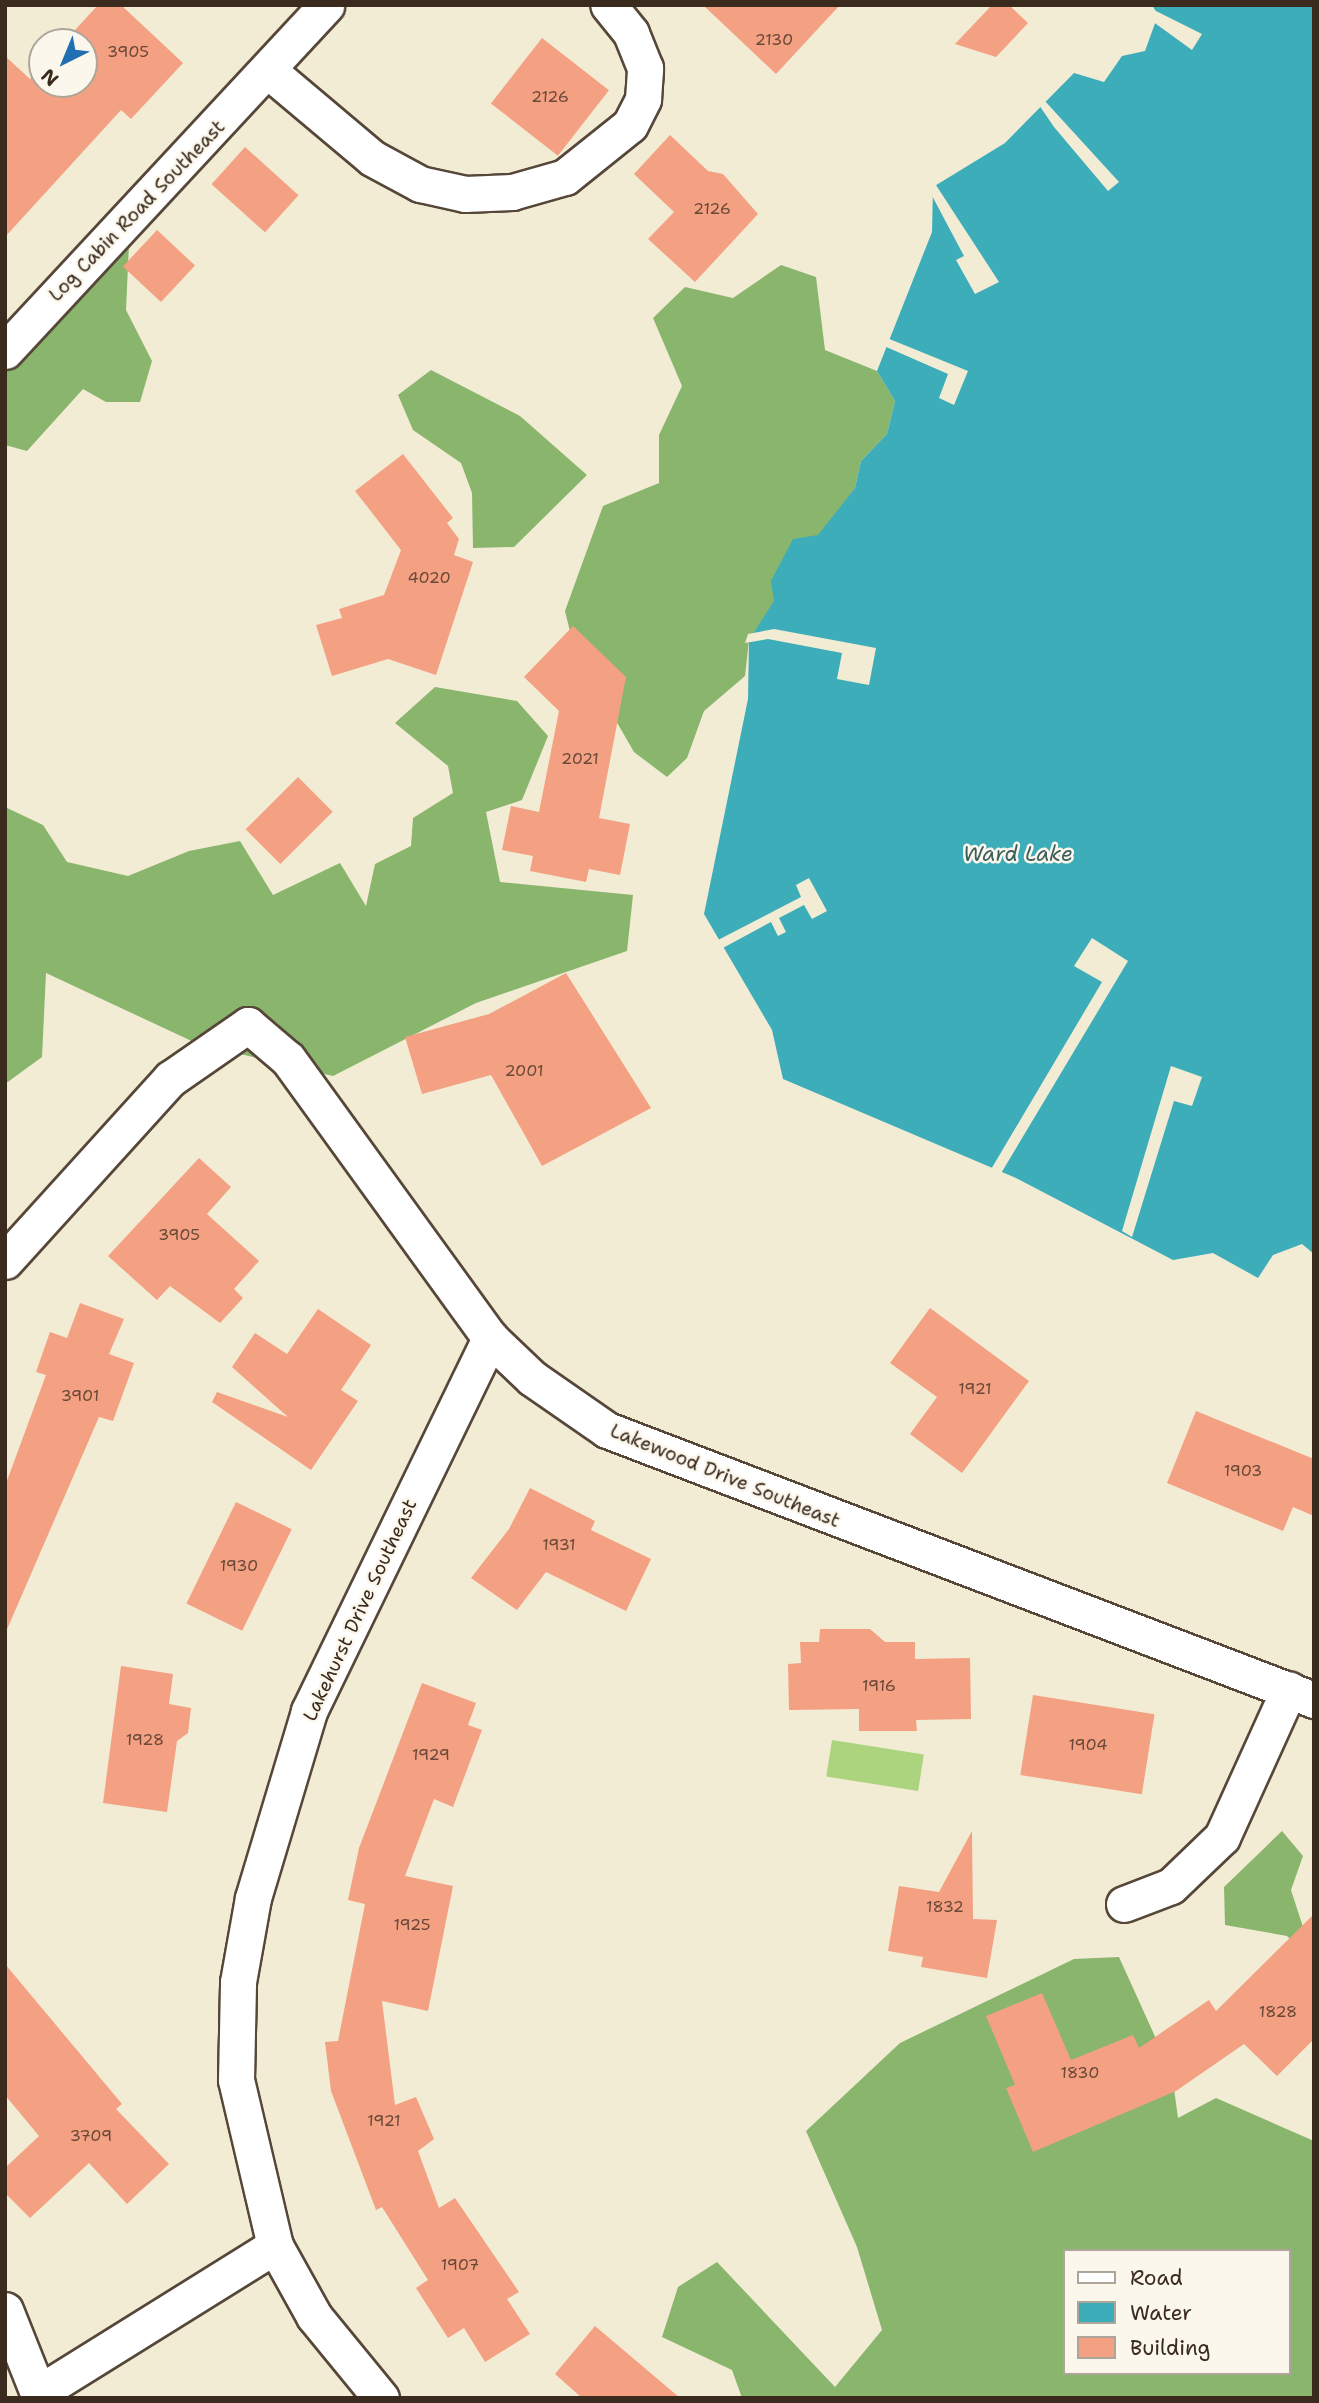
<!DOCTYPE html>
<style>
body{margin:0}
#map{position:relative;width:1319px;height:2403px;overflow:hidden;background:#f2ecd5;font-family:"Shantell Sans",sans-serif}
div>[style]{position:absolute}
.green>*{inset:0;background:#acd37e;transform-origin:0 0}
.forest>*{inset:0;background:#89b56d}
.water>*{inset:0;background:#3dadb9}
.pier>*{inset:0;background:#f2ecd5}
.building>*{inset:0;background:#f4a082;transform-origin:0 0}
.roads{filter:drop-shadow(2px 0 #564739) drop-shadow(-2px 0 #564739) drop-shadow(0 2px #564739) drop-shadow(0 -2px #564739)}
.street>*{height:35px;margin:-17.5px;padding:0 17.5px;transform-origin:17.5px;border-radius:17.5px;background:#fff}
span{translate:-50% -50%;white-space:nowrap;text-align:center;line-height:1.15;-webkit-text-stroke:5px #fbf7ec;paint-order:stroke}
.number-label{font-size:16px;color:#694837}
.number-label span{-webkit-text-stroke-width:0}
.street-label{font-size:19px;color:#3b2a1e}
.water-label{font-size:21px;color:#3c5e5c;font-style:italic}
.frame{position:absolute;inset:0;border:7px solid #3b2a1e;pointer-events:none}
.legend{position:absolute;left:1063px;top:2249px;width:228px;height:126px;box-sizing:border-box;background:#fbf7ec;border:2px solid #aea59a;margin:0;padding:9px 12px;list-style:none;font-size:21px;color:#3b2a1e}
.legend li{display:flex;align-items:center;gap:14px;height:35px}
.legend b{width:35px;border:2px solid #aea59a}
.north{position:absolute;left:28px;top:28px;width:70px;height:70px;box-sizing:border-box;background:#fbf7ec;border:2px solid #aea59a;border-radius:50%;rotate:223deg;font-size:19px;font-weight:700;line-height:28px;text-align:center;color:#3b2a1e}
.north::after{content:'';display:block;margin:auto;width:24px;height:32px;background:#1f6fb2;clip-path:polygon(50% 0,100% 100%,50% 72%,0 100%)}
</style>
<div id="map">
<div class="green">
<i style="left:832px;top:1740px;width:93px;height:37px;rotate:9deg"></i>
</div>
<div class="forest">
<i style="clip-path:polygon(103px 230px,129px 244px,126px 310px,152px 361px,140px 402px,106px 402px,83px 389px,27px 451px,5px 445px,5px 326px)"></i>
<i style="clip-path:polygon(781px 265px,816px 277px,825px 350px,877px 371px,895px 401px,887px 434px,861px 461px,855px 488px,749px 640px,745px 676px,704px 711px,687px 758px,667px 777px,634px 752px,574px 648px,565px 611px,603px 506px,659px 483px,659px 435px,682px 386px,653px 318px,685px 287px,733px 298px)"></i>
<i style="clip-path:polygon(431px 370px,520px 416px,587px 475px,514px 547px,473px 548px,472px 493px,461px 463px,413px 430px,398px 395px)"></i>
<i style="clip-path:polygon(435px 687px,517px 701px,548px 736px,522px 800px,486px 812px,500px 882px,633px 895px,627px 951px,476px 1003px,333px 1076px,198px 1044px,46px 973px,42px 1057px,5px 1084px,5px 807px,43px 825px,67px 862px,128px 876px,189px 851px,240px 841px,273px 895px,340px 863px,366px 906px,375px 864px,411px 846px,413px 818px,453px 793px,448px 766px,395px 723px)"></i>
<i style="clip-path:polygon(1282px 1831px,1303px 1856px,1291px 1890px,1314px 1961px,1287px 1936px,1225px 1925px,1224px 1887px)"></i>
<i style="clip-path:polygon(evenodd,1119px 1957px,1172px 2074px,1178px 2118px,1216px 2098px,1314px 2141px,1314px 2398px,742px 2398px,732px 2370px,662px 2337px,678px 2287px,717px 2262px,835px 2387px,882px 2330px,857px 2247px,806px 2131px,900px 2043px,1074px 1959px,1119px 1957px,1065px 2251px,1289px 2251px,1289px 2373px,1065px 2373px,1065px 2251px)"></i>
</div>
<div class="water">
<i style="clip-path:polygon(1152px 5px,1314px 5px,1314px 1254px,1302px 1244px,1273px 1255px,1258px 1278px,1213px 1253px,1173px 1260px,1016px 1178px,783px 1079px,772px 1030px,704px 914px,748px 699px,749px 640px,774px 601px,771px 581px,793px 539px,818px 535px,855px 488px,861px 461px,887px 434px,895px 401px,877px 371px,932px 232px,933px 187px,1005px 143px,1074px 73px,1104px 82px,1122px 56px,1145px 51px,1158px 15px)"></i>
</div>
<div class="pier">
<i style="clip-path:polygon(1150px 8px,1202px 34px,1192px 50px,1152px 21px)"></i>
<i style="clip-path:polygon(1044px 100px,1119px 182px,1108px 191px,1054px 127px,1039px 105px)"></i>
<i style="clip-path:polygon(934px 182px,999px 282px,975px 294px,956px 260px,964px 256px,930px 192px)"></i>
<i style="clip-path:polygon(887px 338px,968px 371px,954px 405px,939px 398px,948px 374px,884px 346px)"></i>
<i style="clip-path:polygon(774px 629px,876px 648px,869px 685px,837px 679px,842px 653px,768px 639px,745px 643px,748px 634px)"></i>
<i style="clip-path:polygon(809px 878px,827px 911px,812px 919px,804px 905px,779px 918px,786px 932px,778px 936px,771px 922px,721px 949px,716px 941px,801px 897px,796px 885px)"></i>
<i style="clip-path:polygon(1092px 938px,1128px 961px,1000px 1175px,990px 1171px,1102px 982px,1074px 966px)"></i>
<i style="clip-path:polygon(1171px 1066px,1202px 1077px,1192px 1106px,1174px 1101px,1132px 1237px,1122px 1231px)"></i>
</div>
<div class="building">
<i style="clip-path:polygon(98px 5px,121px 5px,183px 63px,131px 119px,121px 110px,5px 237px,5px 56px,30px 79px,42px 66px,42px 84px,84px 84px,84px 42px,64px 42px)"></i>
<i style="clip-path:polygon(703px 5px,840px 5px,776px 74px)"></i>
<i style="clip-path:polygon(992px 5px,1009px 5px,1028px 23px,996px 57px,955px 44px)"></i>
<i style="left:542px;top:38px;width:85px;height:83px;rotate:38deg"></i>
<i style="clip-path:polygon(670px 135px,708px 171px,723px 174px,758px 214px,695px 282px,648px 239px,674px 212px,634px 174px)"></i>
<i style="left:245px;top:147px;width:72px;height:50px;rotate:42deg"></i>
<i style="left:157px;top:230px;width:52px;height:50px;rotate:43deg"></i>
<i style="clip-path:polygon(403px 454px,453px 518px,447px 523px,459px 539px,454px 555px,473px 562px,436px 675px,388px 659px,332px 676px,316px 625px,342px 618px,339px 609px,384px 595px,401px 550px,355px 491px)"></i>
<i style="clip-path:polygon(573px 626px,626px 677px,599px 818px,630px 824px,620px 875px,589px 869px,586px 882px,530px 871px,533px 856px,502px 850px,511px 806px,539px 812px,559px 711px,524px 677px)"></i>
<i style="left:298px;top:777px;width:49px;height:74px;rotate:45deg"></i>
<i style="clip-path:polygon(566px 973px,651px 1108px,542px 1166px,491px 1075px,422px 1094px,405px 1037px,489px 1014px)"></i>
<i style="clip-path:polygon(199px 1158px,231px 1187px,207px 1214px,259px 1261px,234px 1289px,243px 1298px,220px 1323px,170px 1286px,157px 1300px,108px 1256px)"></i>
<i style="clip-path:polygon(80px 1303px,124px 1319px,109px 1354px,134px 1363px,113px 1421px,99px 1417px,5px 1634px,5px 1486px,46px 1375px,36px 1372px,50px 1332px,67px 1338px)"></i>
<i style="clip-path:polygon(930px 1308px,1029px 1381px,962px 1473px,910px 1434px,937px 1397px,890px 1363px)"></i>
<i style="clip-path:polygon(318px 1309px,371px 1345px,341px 1390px,358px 1401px,311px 1470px,212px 1402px,217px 1392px,288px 1417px,232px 1367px,255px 1333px,287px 1354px)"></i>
<i style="clip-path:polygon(1196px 1411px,1314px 1459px,1314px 1516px,1293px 1507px,1283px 1531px,1167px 1483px)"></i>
<i style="clip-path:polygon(530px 1488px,595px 1521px,591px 1530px,651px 1559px,626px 1611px,546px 1572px,517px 1610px,471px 1578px,509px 1529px)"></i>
<i style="left:236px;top:1502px;width:62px;height:113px;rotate:26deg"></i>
<i style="clip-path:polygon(820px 1629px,870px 1629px,885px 1642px,915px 1642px,915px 1659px,970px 1658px,971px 1719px,916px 1720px,917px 1731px,859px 1731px,859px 1709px,789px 1710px,788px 1664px,801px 1663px,800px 1642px,819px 1642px)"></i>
<i style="clip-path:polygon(121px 1666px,173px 1674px,169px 1704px,191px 1708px,188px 1733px,177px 1741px,167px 1812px,103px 1803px)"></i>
<i style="clip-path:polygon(422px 1683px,476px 1703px,468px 1725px,482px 1730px,453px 1807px,434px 1799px,405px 1876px,453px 1886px,428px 2011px,382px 2001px,395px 2105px,416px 2097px,434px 2139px,418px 2151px,439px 2208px,455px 2198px,519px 2292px,507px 2299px,530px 2334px,485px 2362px,464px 2328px,448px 2338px,416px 2288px,428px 2280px,382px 2207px,376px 2210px,331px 2091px,325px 2042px,338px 2041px,365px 1904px,348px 1900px,359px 1848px)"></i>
<i style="left:1033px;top:1695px;width:123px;height:81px;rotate:9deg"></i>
<i style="clip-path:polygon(972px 1831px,973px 1919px,997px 1920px,987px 1978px,921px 1967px,923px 1957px,888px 1951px,899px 1886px,939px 1892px)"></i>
<i style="clip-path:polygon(1314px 1914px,1314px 2039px,1277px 2076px,1244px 2044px,1176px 2091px,1033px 2152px,1006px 2088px,1015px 2085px,986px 2016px,1042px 1993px,1071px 2060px,1133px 2035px,1139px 2048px,1209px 2000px,1216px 2011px)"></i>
<i style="clip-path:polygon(5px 1964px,122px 2104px,116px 2109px,169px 2164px,127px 2204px,89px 2163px,30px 2218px,5px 2193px,5px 2168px,39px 2136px,5px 2095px)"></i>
<i style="clip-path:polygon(595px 2326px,680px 2398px,582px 2398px,555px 2374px)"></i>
</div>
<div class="roads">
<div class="street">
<i style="left:270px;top:72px;width:133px;rotate:40.1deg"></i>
<i style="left:372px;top:158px;width:55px;rotate:28.4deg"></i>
<i style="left:420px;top:184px;width:46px;rotate:12.5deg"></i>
<i style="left:465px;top:194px;width:47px;rotate:-2.4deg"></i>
<i style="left:512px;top:192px;width:55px;rotate:-15.8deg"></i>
<i style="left:565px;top:177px;width:83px;rotate:-38.7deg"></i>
<i style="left:630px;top:125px;width:29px;rotate:-63deg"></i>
<i style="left:643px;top:99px;width:31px;rotate:-86deg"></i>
<i style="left:645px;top:68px;width:38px;rotate:-112deg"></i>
<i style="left:631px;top:33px;width:36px;rotate:-129deg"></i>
<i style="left:5px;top:351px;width:472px;rotate:-47.1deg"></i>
<i style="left:5px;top:1261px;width:246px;rotate:-47.8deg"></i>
<i style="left:170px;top:1079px;width:95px;rotate:-34.7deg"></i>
<i style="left:248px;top:1025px;width:52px;rotate:40.4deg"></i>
<i style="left:288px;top:1059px;width:344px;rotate:54.1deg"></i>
<i style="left:490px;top:1338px;width:58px;rotate:43.6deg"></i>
<i style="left:532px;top:1378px;width:91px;rotate:34.7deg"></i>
<i style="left:607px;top:1430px;width:757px;rotate:20.9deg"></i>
<i style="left:1124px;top:1904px;width:50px;rotate:-21deg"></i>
<i style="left:1171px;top:1886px;width:71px;rotate:-43.9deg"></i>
<i style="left:1222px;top:1837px;width:162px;rotate:-65.6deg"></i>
<i style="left:5px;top:2310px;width:95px;rotate:68.3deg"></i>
<i style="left:40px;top:2392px;width:277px;rotate:-31.9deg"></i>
<i style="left:381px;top:2398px;width:106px;rotate:-129.3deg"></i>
<i style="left:314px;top:2316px;width:80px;rotate:-119.1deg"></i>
<i style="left:275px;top:2246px;width:171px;rotate:-103.2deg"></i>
<i style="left:236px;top:2080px;width:98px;rotate:-88.8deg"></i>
<i style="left:238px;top:1982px;width:85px;rotate:-79.9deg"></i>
<i style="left:253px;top:1898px;width:195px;rotate:-73.3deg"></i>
<i style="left:309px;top:1711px;width:415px;rotate:-64.1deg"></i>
</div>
</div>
<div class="number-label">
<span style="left:774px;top:40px">2130</span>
<span style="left:128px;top:52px">3905</span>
<span style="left:550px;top:97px">2126</span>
<span style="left:712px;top:209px">2126</span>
<span style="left:429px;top:578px">4020</span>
<span style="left:580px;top:759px">2021</span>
<span style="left:524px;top:1071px">2001</span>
<span style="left:179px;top:1235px">3905</span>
<span style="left:975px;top:1389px">1921</span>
<span style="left:80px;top:1396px">3901</span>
<span style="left:1243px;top:1471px">1903</span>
<span style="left:559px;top:1545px">1931</span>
<span style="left:239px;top:1566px">1930</span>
<span style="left:879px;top:1686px">1916</span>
<span style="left:145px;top:1740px">1928</span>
<span style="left:1088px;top:1745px">1904</span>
<span style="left:431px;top:1755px">1929</span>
<span style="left:945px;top:1907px">1832</span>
<span style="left:412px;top:1925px">1925</span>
<span style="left:1278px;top:2012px">1828</span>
<span style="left:1080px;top:2073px">1830</span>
<span style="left:384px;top:2121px">1921</span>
<span style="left:91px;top:2136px">3709</span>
<span style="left:460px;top:2265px">1907</span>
</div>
<div class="street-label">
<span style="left:137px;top:211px;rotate:-46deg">Log Cabin Road Southeast</span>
<span style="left:725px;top:1476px;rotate:22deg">Lakewood Drive Southeast</span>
<span style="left:360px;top:1610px;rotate:-65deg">Lakehurst Drive Southeast</span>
</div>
<div class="water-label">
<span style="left:1018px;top:854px">Ward Lake</span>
</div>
<div class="frame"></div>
<ul class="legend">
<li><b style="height:9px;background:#fff"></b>Road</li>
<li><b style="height:19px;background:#3dadb9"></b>Water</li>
<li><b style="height:19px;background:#f4a082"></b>Building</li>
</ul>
<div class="north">N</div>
</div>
